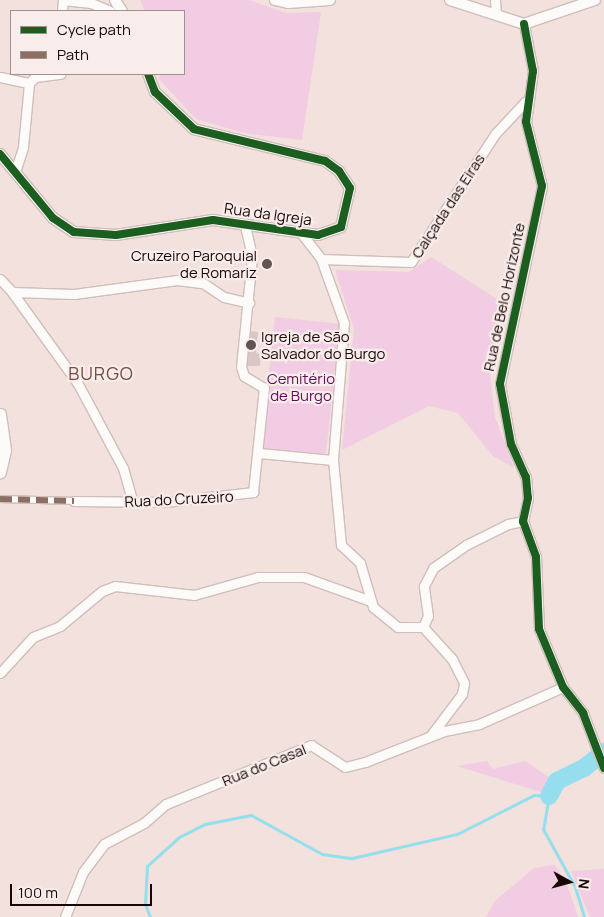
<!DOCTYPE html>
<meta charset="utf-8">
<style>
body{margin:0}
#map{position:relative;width:604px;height:917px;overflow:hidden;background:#f2e1dc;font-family:Manrope,sans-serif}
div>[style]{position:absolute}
.green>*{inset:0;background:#f1cce2;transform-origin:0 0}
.stream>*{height:3px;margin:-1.5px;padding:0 1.5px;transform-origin:1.5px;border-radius:1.5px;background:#95deed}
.river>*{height:18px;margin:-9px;padding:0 9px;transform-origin:9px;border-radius:9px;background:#95deed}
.building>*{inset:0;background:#d9c6c5}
.roads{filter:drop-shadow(1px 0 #cfbeba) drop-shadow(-1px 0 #cfbeba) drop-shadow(0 1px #cfbeba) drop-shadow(0 -1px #cfbeba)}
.pedestrian>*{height:6px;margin:-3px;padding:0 3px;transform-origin:3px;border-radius:3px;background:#fdfafa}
.minor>*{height:9px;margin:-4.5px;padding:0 4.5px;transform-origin:4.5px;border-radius:4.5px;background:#fdfafa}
.tertiary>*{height:10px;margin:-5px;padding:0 5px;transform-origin:5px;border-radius:5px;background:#fdfafa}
.secondary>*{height:11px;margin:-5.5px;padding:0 5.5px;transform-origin:5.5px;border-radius:5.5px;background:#fdfafa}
.quiet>*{height:6px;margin-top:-3px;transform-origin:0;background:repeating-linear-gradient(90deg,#8d6e63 0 12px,transparent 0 18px)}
.cycleway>*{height:8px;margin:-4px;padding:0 4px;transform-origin:4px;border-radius:4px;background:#1b5e20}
.dots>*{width:14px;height:14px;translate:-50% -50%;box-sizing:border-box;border:2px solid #f8edeb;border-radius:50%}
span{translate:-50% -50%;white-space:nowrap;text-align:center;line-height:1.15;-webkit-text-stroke:4.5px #f8edeb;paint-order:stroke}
.street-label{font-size:15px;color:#180705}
.poi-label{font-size:15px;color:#180705}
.right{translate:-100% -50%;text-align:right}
.left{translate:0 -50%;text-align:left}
.park-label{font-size:15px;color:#5e0f56}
.quarter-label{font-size:18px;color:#774b41;letter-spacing:1px}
.legend{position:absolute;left:10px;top:10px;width:175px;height:65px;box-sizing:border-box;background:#f8edeb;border:1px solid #9e918f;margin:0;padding:6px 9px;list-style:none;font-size:15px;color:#180705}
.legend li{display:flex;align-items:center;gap:10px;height:25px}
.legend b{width:25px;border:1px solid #9e918f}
.north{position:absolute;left:544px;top:857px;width:50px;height:50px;-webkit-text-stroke:4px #f8edeb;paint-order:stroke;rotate:97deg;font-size:14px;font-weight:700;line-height:20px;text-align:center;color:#180705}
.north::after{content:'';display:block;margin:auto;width:18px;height:22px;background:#180705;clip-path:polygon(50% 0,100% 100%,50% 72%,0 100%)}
.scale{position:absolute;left:10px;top:884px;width:142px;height:22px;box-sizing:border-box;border:2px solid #180705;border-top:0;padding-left:6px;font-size:15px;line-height:18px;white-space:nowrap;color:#180705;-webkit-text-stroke:4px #f8edeb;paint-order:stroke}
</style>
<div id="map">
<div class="green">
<i style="clip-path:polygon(140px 0,249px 0,286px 13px,321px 12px,302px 140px,244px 133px,196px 119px,158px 78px,162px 74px,184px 74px,184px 11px,145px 11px)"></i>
<i style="clip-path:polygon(431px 257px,505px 304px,490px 374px,495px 417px,514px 468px,493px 456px,458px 413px,429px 406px,342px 450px,354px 329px,335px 270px,409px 272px)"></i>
<i style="left:275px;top:317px;width:65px;height:132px;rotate:6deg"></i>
<i style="clip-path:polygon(487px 761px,493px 769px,525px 761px,553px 780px,547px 794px,457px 766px)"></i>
<i style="clip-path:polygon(555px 865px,569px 890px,578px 917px,486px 917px,495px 901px,534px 868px)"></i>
<i style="clip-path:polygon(604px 869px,604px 917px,590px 917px,571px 871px)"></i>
</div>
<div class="stream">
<i style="left:150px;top:917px;width:14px;rotate:-111deg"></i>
<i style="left:145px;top:904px;width:38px;rotate:-87deg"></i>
<i style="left:147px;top:866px;width:43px;rotate:-42.2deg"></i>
<i style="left:179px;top:837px;width:29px;rotate:-27deg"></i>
<i style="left:205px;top:824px;width:47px;rotate:-11.1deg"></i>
<i style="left:251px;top:815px;width:81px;rotate:28.8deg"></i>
<i style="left:322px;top:854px;width:30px;rotate:8deg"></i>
<i style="left:352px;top:858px;width:108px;rotate:-12.9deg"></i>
<i style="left:457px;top:834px;width:86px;rotate:-26.9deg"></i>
<i style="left:534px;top:795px;width:15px;rotate:4deg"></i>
<i style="left:549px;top:796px;width:34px;rotate:100deg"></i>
<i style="left:543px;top:829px;width:66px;rotate:61.1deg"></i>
<i style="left:575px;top:887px;width:31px;rotate:73deg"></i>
</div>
<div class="river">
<i style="left:549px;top:796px;width:17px;rotate:-62deg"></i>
<i style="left:557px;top:781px;width:30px;rotate:-26deg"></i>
<i style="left:584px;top:768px;width:26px;rotate:-39deg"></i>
</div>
<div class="building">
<i style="clip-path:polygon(251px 331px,258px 332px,256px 353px,261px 354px,260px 366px,247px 366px)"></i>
</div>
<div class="roads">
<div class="pedestrian">
<i style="left:0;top:499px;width:74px;rotate:1.5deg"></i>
</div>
<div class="minor">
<i style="left:63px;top:0;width:28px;rotate:6deg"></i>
<i style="left:91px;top:3px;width:21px;rotate:23deg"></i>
<i style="left:495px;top:0;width:14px;rotate:86deg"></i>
<i style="left:62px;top:11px;width:11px;rotate:-85deg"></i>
<i style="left:524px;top:24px;width:48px;rotate:79.2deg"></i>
<i style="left:533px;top:71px;width:51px;rotate:97.8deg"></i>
<i style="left:526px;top:122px;width:66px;rotate:76deg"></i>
<i style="left:542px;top:186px;width:202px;rotate:102deg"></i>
<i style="left:500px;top:384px;width:61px;rotate:79.6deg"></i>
<i style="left:511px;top:444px;width:36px;rotate:66deg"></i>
<i style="left:526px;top:477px;width:21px;rotate:85deg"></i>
<i style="left:528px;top:498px;width:24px;rotate:102deg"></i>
<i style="left:523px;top:521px;width:38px;rotate:70deg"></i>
<i style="left:536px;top:557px;width:72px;rotate:87.6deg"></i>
<i style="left:539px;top:629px;width:63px;rotate:67.5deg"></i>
<i style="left:563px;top:687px;width:33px;rotate:52deg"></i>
<i style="left:583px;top:713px;width:59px;rotate:69.1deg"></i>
<i style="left:0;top:77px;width:30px;rotate:12deg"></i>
<i style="left:29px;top:83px;width:8px;rotate:-45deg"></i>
<i style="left:35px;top:77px;width:26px;rotate:-7deg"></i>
<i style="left:15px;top:172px;width:26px;rotate:-72deg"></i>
<i style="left:23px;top:147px;width:64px;rotate:-84.6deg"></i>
<i style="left:301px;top:233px;width:33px;rotate:52deg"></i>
<i style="left:321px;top:259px;width:90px;rotate:1.9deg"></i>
<i style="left:411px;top:262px;width:153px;rotate:-56.7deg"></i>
<i style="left:495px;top:134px;width:45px;rotate:-46.8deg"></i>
<i style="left:321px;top:259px;width:68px;rotate:70.2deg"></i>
<i style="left:344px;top:323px;width:137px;rotate:94.6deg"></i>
<i style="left:333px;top:460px;width:85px;rotate:84.6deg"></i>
<i style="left:341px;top:545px;width:26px;rotate:43deg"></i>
<i style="left:360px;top:563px;width:46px;rotate:73.5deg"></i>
<i style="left:373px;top:607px;width:32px;rotate:39deg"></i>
<i style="left:398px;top:627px;width:25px"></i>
<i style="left:423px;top:627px;width:12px;rotate:-66deg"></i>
<i style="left:428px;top:616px;width:30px;rotate:-98deg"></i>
<i style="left:424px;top:586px;width:20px;rotate:-63deg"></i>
<i style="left:433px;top:568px;width:40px;rotate:-34.9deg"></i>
<i style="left:466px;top:545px;width:47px;rotate:-26.6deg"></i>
<i style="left:508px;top:524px;width:15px;rotate:-11deg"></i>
<i style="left:0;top:279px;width:18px;rotate:47deg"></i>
<i style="left:12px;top:292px;width:62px;rotate:1.8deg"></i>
<i style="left:74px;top:294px;width:104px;rotate:-7.7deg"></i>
<i style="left:177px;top:280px;width:26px;rotate:7deg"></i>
<i style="left:203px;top:283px;width:25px;rotate:34deg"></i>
<i style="left:224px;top:297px;width:26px;rotate:13deg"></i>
<i style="left:12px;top:292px;width:111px;rotate:54.2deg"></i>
<i style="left:77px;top:382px;width:98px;rotate:61.9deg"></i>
<i style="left:123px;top:468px;width:35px;rotate:74deg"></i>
<i style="left:259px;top:453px;width:74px;rotate:5.4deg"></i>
<i style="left:74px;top:501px;width:91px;rotate:0.6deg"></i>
<i style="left:165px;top:502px;width:89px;rotate:-6.5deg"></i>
<i style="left:253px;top:492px;width:105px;rotate:-84deg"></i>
<i style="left:264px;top:388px;width:23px;rotate:-149deg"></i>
<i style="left:244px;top:376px;width:9px;rotate:-108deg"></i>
<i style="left:241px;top:367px;width:112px;rotate:-84.3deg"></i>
<i style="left:252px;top:256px;width:32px;rotate:-103deg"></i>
<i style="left:423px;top:627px;width:43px;rotate:47.8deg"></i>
<i style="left:452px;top:659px;width:27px;rotate:63deg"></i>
<i style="left:464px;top:683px;width:11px;rotate:100deg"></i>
<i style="left:462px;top:694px;width:51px;rotate:127.1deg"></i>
<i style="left:0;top:673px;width:49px;rotate:-47.5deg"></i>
<i style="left:33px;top:637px;width:29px;rotate:-22deg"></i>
<i style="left:60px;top:626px;width:55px;rotate:-39.8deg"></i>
<i style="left:102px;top:591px;width:14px;rotate:-21deg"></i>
<i style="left:115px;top:586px;width:80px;rotate:6.5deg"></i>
<i style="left:194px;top:595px;width:66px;rotate:-15.7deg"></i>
<i style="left:258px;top:577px;width:46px"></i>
<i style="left:304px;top:577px;width:68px;rotate:19.8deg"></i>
<i style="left:65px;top:917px;width:48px;rotate:-68.2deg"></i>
<i style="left:83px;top:872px;width:35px;rotate:-53deg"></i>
<i style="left:104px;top:844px;width:45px;rotate:-27.7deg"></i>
<i style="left:144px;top:823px;width:29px;rotate:-41deg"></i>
<i style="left:166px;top:804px;width:157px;rotate:-22.1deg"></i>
<i style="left:311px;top:745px;width:40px;rotate:32.9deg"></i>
<i style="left:345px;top:767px;width:21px;rotate:-14deg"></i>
<i style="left:365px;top:762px;width:85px;rotate:-21.4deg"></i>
<i style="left:444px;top:731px;width:36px;rotate:-11deg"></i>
<i style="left:479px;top:724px;width:92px;rotate:-23.8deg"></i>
</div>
<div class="tertiary">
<i style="left:115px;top:0;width:13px;rotate:58deg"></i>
<i style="left:275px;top:0;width:13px;rotate:13deg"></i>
<i style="left:288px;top:3px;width:42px;rotate:-4.1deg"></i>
<i style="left:450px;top:0;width:78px;rotate:18deg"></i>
<i style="left:524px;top:24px;width:75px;rotate:-18.7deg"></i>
<i style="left:0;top:154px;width:83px;rotate:50.4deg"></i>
<i style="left:53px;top:218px;width:25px;rotate:34deg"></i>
<i style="left:74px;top:232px;width:42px;rotate:4.1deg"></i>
<i style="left:116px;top:235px;width:98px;rotate:-8.8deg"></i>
<i style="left:213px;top:220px;width:106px;rotate:8.1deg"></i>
<i style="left:318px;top:235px;width:24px;rotate:-19deg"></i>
<i style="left:341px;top:227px;width:40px;rotate:-77deg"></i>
<i style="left:350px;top:188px;width:20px;rotate:-123deg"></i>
<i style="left:339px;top:171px;width:17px;rotate:-144deg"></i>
<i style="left:325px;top:161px;width:135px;rotate:-166.3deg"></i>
<i style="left:194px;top:129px;width:54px;rotate:-136.5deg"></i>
<i style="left:155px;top:92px;width:19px;rotate:-111deg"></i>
</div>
<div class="secondary">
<i style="left:0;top:414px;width:36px;rotate:82deg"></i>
<i style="left:5px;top:450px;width:23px;rotate:103deg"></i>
</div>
</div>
<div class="quiet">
<i style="left:0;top:499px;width:74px;rotate:1.5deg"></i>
</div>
<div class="cycleway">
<i style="left:524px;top:24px;width:48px;rotate:79.2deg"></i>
<i style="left:533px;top:71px;width:51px;rotate:97.8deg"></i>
<i style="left:526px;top:122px;width:66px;rotate:76deg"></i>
<i style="left:542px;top:186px;width:202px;rotate:102deg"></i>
<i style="left:500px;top:384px;width:61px;rotate:79.6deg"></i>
<i style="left:511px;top:444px;width:36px;rotate:66deg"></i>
<i style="left:526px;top:477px;width:21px;rotate:85deg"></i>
<i style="left:528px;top:498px;width:24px;rotate:102deg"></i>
<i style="left:523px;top:521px;width:38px;rotate:70deg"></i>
<i style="left:536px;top:557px;width:72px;rotate:87.6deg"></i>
<i style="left:539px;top:629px;width:63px;rotate:67.5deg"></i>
<i style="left:563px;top:687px;width:33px;rotate:52deg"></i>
<i style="left:583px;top:713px;width:59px;rotate:69.1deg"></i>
<i style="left:0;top:154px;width:83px;rotate:50.4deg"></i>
<i style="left:53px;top:218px;width:25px;rotate:34deg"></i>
<i style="left:74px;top:232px;width:42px;rotate:4.1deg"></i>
<i style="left:116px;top:235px;width:98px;rotate:-8.8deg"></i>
<i style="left:213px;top:220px;width:106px;rotate:8.1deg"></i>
<i style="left:318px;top:235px;width:24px;rotate:-19deg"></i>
<i style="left:341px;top:227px;width:40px;rotate:-77deg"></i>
<i style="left:350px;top:188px;width:20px;rotate:-123deg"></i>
<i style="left:339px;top:171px;width:17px;rotate:-144deg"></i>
<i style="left:325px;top:161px;width:135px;rotate:-166.3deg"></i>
<i style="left:194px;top:129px;width:54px;rotate:-136.5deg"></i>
<i style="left:155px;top:92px;width:19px;rotate:-111deg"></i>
</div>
<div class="dots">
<i style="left:267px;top:264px;background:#645350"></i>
<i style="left:251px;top:345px;background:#645350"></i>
</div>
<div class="street-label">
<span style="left:448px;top:206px;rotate:-57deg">Calçada das Eiras</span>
<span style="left:268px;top:214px;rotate:8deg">Rua da Igreja</span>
<span style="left:504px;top:297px;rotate:-78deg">Rua de Belo Horizonte</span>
<span style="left:179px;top:499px;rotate:-3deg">Rua do Cruzeiro</span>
<span style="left:264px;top:765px;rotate:-22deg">Rua do Casal</span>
</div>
<div class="poi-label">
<span class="right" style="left:257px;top:264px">Cruzeiro Paroquial<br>de Romariz</span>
<span class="left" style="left:261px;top:345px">Igreja de São<br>Salvador do Burgo</span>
</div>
<div class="park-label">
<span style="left:301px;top:387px">Cemitério<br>de Burgo</span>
</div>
<div class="quarter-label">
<span style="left:101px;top:373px">BURGO</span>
</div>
<ul class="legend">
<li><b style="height:6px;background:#1b5e20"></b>Cycle path</li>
<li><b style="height:6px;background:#8d6e63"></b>Path</li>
</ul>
<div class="north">N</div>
<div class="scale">100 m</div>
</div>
